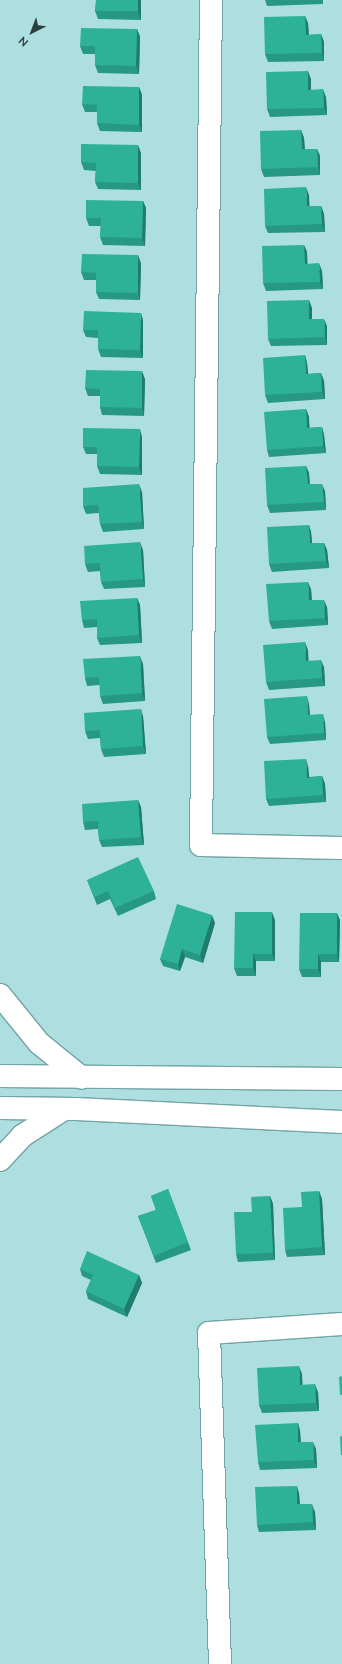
<!DOCTYPE html>
<style>
body{margin:0}
#map{position:relative;width:342px;height:1664px;overflow:hidden;background:#aedfe0;font-family:"Nunito Sans",sans-serif}
div>[style]{position:absolute}
.roads{filter:drop-shadow(1px 0 #73a3a4) drop-shadow(-1px 0 #73a3a4) drop-shadow(0 1px #73a3a4) drop-shadow(0 -1px #73a3a4)}
.street>*{height:22px;margin:-11px;padding:0 11px;transform-origin:11px;border-radius:11px;background:#fff}
.wall>*{inset:0;background:#279884}
.shaded-wall>*{inset:0;background:#207c6b}
.building>*{inset:0;background:#2db199;transform-origin:0 0}
span{translate:-50% -50%;white-space:nowrap;text-align:center;line-height:1.15;-webkit-text-stroke:4px #aedfe0;paint-order:stroke}
.north{position:absolute;left:12px;top:12px;width:40px;height:40px;-webkit-text-stroke:3px #aedfe0;paint-order:stroke;rotate:222deg;font-size:11px;font-weight:700;line-height:16px;text-align:center;color:#2c4041}
.north::after{content:'';display:block;margin:auto;width:14px;height:18px;background:#2c4041;clip-path:polygon(50% 0,100% 100%,50% 72%,0 100%)}
</style>
<div id="map">
<div class="roads">
<div class="street">
<i style="left:211px;top:0;width:845px;rotate:90.68deg"></i>
<i style="left:201px;top:845px;width:141px;rotate:1.2deg"></i>
<i style="left:0;top:995px;width:62px;rotate:50.9deg"></i>
<i style="left:39px;top:1043px;width:55px;rotate:39.1deg"></i>
<i style="left:0;top:1076px;width:342px;rotate:0.5deg"></i>
<i style="left:0;top:1108px;width:76px;rotate:0.8deg"></i>
<i style="left:76px;top:1109px;width:266px;rotate:2.8deg"></i>
<i style="left:0;top:1160px;width:33px;rotate:-47deg"></i>
<i style="left:22px;top:1136px;width:50px;rotate:-32.7deg"></i>
<i style="left:220px;top:1664px;width:331px;rotate:-91.9deg"></i>
<i style="left:209px;top:1333px;width:133px;rotate:-3.9deg"></i>
</div>
</div>
<div class="wall">
<i style="clip-path:polygon(96px 0,141px 0,141px 20px,98px 19px,95px 11px)"></i>
<i style="clip-path:polygon(265px 0,323px 0,323px 4px,267px 6px)"></i>
<i style="clip-path:polygon(305px 16px,308px 23px,309px 35px,321px 34px,324px 42px,324px 61px,268px 62px,265px 54px)"></i>
<i style="clip-path:polygon(137px 29px,140px 37px,139px 74px,98px 73px,95px 65px,95px 54px,83px 54px,80px 46px)"></i>
<i style="clip-path:polygon(311px 79px,311px 90px,326px 97px,327px 115px,270px 117px,267px 109px)"></i>
<i style="clip-path:polygon(139px 87px,142px 95px,142px 132px,100px 131px,97px 123px,97px 112px,85px 112px,82px 104px)"></i>
<i style="clip-path:polygon(301px 130px,304px 138px,305px 149px,317px 149px,320px 156px,320px 175px,264px 177px,261px 169px)"></i>
<i style="clip-path:polygon(141px 153px,141px 190px,98px 189px,95px 182px,96px 171px,84px 170px,81px 162px)"></i>
<i style="clip-path:polygon(309px 195px,309px 206px,321px 206px,324px 214px,325px 232px,268px 233px,265px 226px)"></i>
<i style="clip-path:polygon(143px 201px,146px 208px,145px 246px,103px 245px,100px 237px,101px 226px,89px 226px,86px 218px)"></i>
<i style="clip-path:polygon(304px 245px,307px 252px,307px 264px,322px 271px,323px 289px,266px 291px,263px 283px)"></i>
<i style="clip-path:polygon(141px 263px,140px 300px,99px 299px,96px 292px,96px 280px,84px 280px,81px 272px)"></i>
<i style="clip-path:polygon(312px 308px,312px 319px,327px 326px,327px 345px,271px 346px,268px 339px)"></i>
<i style="clip-path:polygon(143px 320px,143px 358px,101px 357px,98px 349px,98px 338px,86px 337px,83px 330px)"></i>
<i style="clip-path:polygon(305px 355px,307px 363px,308px 374px,321px 373px,324px 381px,325px 399px,268px 403px,265px 395px)"></i>
<i style="clip-path:polygon(145px 379px,144px 416px,102px 415px,100px 407px,100px 396px,88px 396px,85px 388px)"></i>
<i style="clip-path:polygon(306px 409px,309px 417px,309px 428px,322px 427px,324px 435px,326px 453px,269px 457px,267px 450px)"></i>
<i style="clip-path:polygon(142px 437px,142px 475px,100px 474px,97px 466px,97px 454px,86px 454px,83px 447px)"></i>
<i style="clip-path:polygon(306px 466px,309px 473px,310px 484px,325px 491px,326px 510px,270px 513px,267px 505px)"></i>
<i style="clip-path:polygon(142px 492px,144px 529px,103px 532px,100px 524px,99px 513px,86px 514px,83px 506px)"></i>
<i style="clip-path:polygon(309px 525px,311px 532px,312px 543px,324px 543px,327px 550px,329px 568px,272px 572px,269px 564px)"></i>
<i style="clip-path:polygon(143px 550px,145px 587px,104px 589px,101px 582px,100px 571px,88px 572px,85px 564px)"></i>
<i style="clip-path:polygon(311px 589px,312px 600px,327px 607px,328px 625px,272px 629px,269px 621px)"></i>
<i style="clip-path:polygon(137px 598px,140px 605px,142px 643px,100px 645px,97px 638px,97px 627px,84px 628px,82px 620px)"></i>
<i style="clip-path:polygon(308px 650px,308px 661px,324px 667px,325px 686px,269px 690px,266px 682px)"></i>
<i style="clip-path:polygon(143px 664px,145px 701px,103px 704px,100px 696px,100px 685px,87px 686px,85px 678px)"></i>
<i style="clip-path:polygon(309px 704px,310px 715px,325px 722px,326px 740px,270px 744px,267px 737px)"></i>
<i style="clip-path:polygon(143px 716px,146px 754px,104px 757px,101px 749px,100px 738px,88px 739px,85px 731px)"></i>
<i style="clip-path:polygon(308px 766px,309px 777px,322px 776px,325px 784px,326px 802px,269px 806px,266px 799px)"></i>
<i style="clip-path:polygon(138px 800px,141px 807px,144px 845px,102px 847px,99px 840px,98px 829px,85px 830px,83px 822px)"></i>
<i style="clip-path:polygon(87px 880px,154px 891px,156px 899px,118px 916px,110px 899px,97px 905px)"></i>
<i style="clip-path:polygon(275px 920px,275px 961px,256px 961px,256px 976px,237px 976px,234px 968px)"></i>
<i style="clip-path:polygon(340px 920px,339px 962px,321px 962px,321px 977px,302px 977px,299px 969px)"></i>
<i style="clip-path:polygon(215px 923px,203px 963px,185px 957px,180px 971px,163px 966px,160px 959px)"></i>
<i style="clip-path:polygon(168px 1189px,191px 1250px,156px 1263px,138px 1216px,156px 1210px,151px 1196px)"></i>
<i style="clip-path:polygon(319px 1191px,322px 1199px,325px 1255px,287px 1257px,285px 1250px,302px 1207px)"></i>
<i style="clip-path:polygon(270px 1196px,273px 1204px,275px 1260px,238px 1262px,236px 1254px,252px 1212px)"></i>
<i style="clip-path:polygon(80px 1269px,139px 1275px,142px 1283px,127px 1317px,88px 1299px,86px 1291px,91px 1280px,82px 1276px)"></i>
<i style="clip-path:polygon(302px 1374px,302px 1385px,318px 1392px,319px 1411px,262px 1413px,259px 1405px)"></i>
<i style="clip-path:polygon(298px 1423px,300px 1431px,301px 1442px,316px 1449px,317px 1468px,260px 1470px,258px 1462px)"></i>
<i style="clip-path:polygon(299px 1493px,300px 1504px,315px 1512px,316px 1530px,259px 1532px,257px 1525px)"></i>
</div>
<div class="shaded-wall">
<i style="clip-path:polygon(138px 0,141px 0,141px 20px,138px 12px)"></i>
<i style="clip-path:polygon(305px 16px,308px 23px,309px 42px,306px 35px)"></i>
<i style="clip-path:polygon(137px 29px,140px 37px,139px 74px,136px 66px)"></i>
<i style="clip-path:polygon(321px 34px,324px 42px,324px 61px,322px 53px)"></i>
<i style="clip-path:polygon(308px 71px,311px 79px,311px 98px,308px 90px)"></i>
<i style="clip-path:polygon(139px 87px,142px 95px,142px 132px,139px 125px)"></i>
<i style="clip-path:polygon(323px 89px,326px 97px,327px 115px,324px 108px)"></i>
<i style="clip-path:polygon(301px 130px,304px 138px,305px 157px,302px 149px)"></i>
<i style="clip-path:polygon(138px 145px,141px 153px,141px 190px,138px 183px)"></i>
<i style="clip-path:polygon(317px 149px,320px 156px,320px 175px,318px 167px)"></i>
<i style="clip-path:polygon(306px 187px,309px 195px,310px 214px,307px 206px)"></i>
<i style="clip-path:polygon(143px 201px,146px 208px,145px 246px,142px 238px)"></i>
<i style="clip-path:polygon(321px 206px,324px 214px,325px 232px,322px 224px)"></i>
<i style="clip-path:polygon(304px 245px,307px 252px,308px 271px,305px 264px)"></i>
<i style="clip-path:polygon(138px 255px,141px 263px,140px 300px,138px 293px)"></i>
<i style="clip-path:polygon(319px 263px,322px 271px,323px 289px,320px 282px)"></i>
<i style="clip-path:polygon(309px 300px,312px 308px,312px 327px,309px 319px)"></i>
<i style="clip-path:polygon(141px 313px,143px 320px,143px 358px,140px 350px)"></i>
<i style="clip-path:polygon(324px 319px,327px 326px,327px 345px,325px 337px)"></i>
<i style="clip-path:polygon(305px 355px,307px 363px,309px 382px,306px 374px)"></i>
<i style="clip-path:polygon(142px 371px,145px 379px,144px 416px,142px 408px)"></i>
<i style="clip-path:polygon(321px 373px,324px 381px,325px 399px,322px 392px)"></i>
<i style="clip-path:polygon(306px 409px,309px 417px,310px 436px,307px 428px)"></i>
<i style="clip-path:polygon(322px 427px,324px 435px,326px 453px,323px 446px)"></i>
<i style="clip-path:polygon(140px 429px,142px 437px,142px 475px,139px 467px)"></i>
<i style="clip-path:polygon(306px 466px,309px 473px,310px 492px,308px 484px)"></i>
<i style="clip-path:polygon(139px 484px,142px 492px,144px 529px,142px 522px)"></i>
<i style="clip-path:polygon(322px 484px,325px 491px,326px 510px,324px 502px)"></i>
<i style="clip-path:polygon(309px 525px,311px 532px,313px 551px,310px 543px)"></i>
<i style="clip-path:polygon(140px 542px,143px 550px,145px 587px,143px 579px)"></i>
<i style="clip-path:polygon(324px 543px,327px 550px,329px 568px,326px 561px)"></i>
<i style="clip-path:polygon(308px 582px,311px 589px,312px 608px,309px 600px)"></i>
<i style="clip-path:polygon(137px 598px,140px 605px,142px 643px,139px 635px)"></i>
<i style="clip-path:polygon(324px 600px,327px 607px,328px 625px,325px 618px)"></i>
<i style="clip-path:polygon(305px 642px,308px 650px,309px 668px,306px 661px)"></i>
<i style="clip-path:polygon(140px 656px,143px 664px,145px 701px,142px 693px)"></i>
<i style="clip-path:polygon(321px 660px,324px 667px,325px 686px,322px 678px)"></i>
<i style="clip-path:polygon(307px 696px,309px 704px,310px 723px,308px 715px)"></i>
<i style="clip-path:polygon(141px 709px,143px 716px,146px 754px,143px 746px)"></i>
<i style="clip-path:polygon(323px 714px,325px 722px,326px 740px,324px 733px)"></i>
<i style="clip-path:polygon(306px 759px,308px 766px,310px 785px,307px 778px)"></i>
<i style="clip-path:polygon(322px 776px,325px 784px,326px 802px,323px 795px)"></i>
<i style="clip-path:polygon(138px 800px,141px 807px,144px 845px,141px 837px)"></i>
<i style="clip-path:polygon(272px 912px,275px 920px,275px 961px,272px 954px)"></i>
<i style="clip-path:polygon(337px 913px,340px 920px,339px 962px,337px 954px)"></i>
<i style="clip-path:polygon(212px 915px,215px 923px,203px 963px,200px 955px)"></i>
<i style="clip-path:polygon(182px 949px,185px 957px,180px 971px,178px 964px)"></i>
<i style="clip-path:polygon(253px 954px,256px 961px,256px 976px,253px 968px)"></i>
<i style="clip-path:polygon(318px 954px,321px 962px,321px 977px,318px 969px)"></i>
<i style="clip-path:polygon(319px 1191px,322px 1199px,325px 1255px,322px 1247px)"></i>
<i style="clip-path:polygon(270px 1196px,273px 1204px,275px 1260px,273px 1253px)"></i>
<i style="clip-path:polygon(139px 1275px,142px 1283px,127px 1317px,124px 1309px)"></i>
<i style="clip-path:polygon(299px 1366px,302px 1374px,303px 1393px,300px 1385px)"></i>
<i style="clip-path:polygon(315px 1384px,318px 1392px,319px 1411px,316px 1403px)"></i>
<i style="clip-path:polygon(298px 1423px,300px 1431px,301px 1450px,298px 1442px)"></i>
<i style="clip-path:polygon(313px 1442px,316px 1449px,317px 1468px,314px 1460px)"></i>
<i style="clip-path:polygon(297px 1486px,299px 1493px,300px 1512px,297px 1504px)"></i>
<i style="clip-path:polygon(312px 1504px,315px 1512px,316px 1530px,313px 1522px)"></i>
</div>
<div class="building">
<i style="left:96px;top:0;width:42px;height:11px"></i>
<i style="clip-path:polygon(305px 16px,306px 35px,321px 34px,322px 53px,265px 54px,264px 17px)"></i>
<i style="clip-path:polygon(81px 28px,137px 29px,136px 66px,95px 65px,95px 46px,80px 46px)"></i>
<i style="clip-path:polygon(308px 71px,308px 90px,323px 89px,324px 108px,267px 109px,266px 72px)"></i>
<i style="clip-path:polygon(83px 86px,139px 87px,139px 125px,97px 123px,97px 105px,82px 104px)"></i>
<i style="clip-path:polygon(301px 130px,302px 149px,317px 149px,318px 167px,261px 169px,260px 131px)"></i>
<i style="clip-path:polygon(81px 144px,138px 145px,138px 183px,95px 182px,96px 163px,81px 162px)"></i>
<i style="clip-path:polygon(306px 187px,307px 206px,321px 206px,322px 224px,265px 226px,264px 189px)"></i>
<i style="clip-path:polygon(86px 200px,143px 201px,142px 238px,100px 237px,101px 218px,86px 218px)"></i>
<i style="clip-path:polygon(304px 245px,305px 264px,319px 263px,320px 282px,263px 283px,262px 246px)"></i>
<i style="clip-path:polygon(82px 254px,138px 255px,138px 293px,96px 292px,96px 273px,81px 272px)"></i>
<i style="clip-path:polygon(309px 300px,309px 319px,324px 319px,325px 337px,268px 339px,267px 301px)"></i>
<i style="clip-path:polygon(84px 311px,141px 313px,140px 350px,98px 349px,98px 330px,83px 330px)"></i>
<i style="clip-path:polygon(305px 355px,306px 374px,321px 373px,322px 392px,265px 395px,263px 358px)"></i>
<i style="clip-path:polygon(86px 370px,142px 371px,142px 408px,100px 407px,100px 389px,85px 388px)"></i>
<i style="clip-path:polygon(306px 409px,307px 428px,322px 427px,323px 446px,267px 450px,264px 412px)"></i>
<i style="clip-path:polygon(83px 428px,140px 429px,139px 467px,97px 466px,97px 447px,83px 447px)"></i>
<i style="clip-path:polygon(306px 466px,308px 484px,322px 484px,324px 502px,267px 505px,265px 468px)"></i>
<i style="clip-path:polygon(139px 484px,142px 522px,100px 524px,98px 505px,83px 506px,83px 488px)"></i>
<i style="clip-path:polygon(309px 525px,310px 543px,324px 543px,326px 561px,269px 564px,267px 527px)"></i>
<i style="clip-path:polygon(140px 542px,143px 579px,101px 582px,100px 563px,85px 564px,84px 546px)"></i>
<i style="clip-path:polygon(308px 582px,309px 600px,324px 600px,325px 618px,269px 621px,266px 584px)"></i>
<i style="clip-path:polygon(137px 598px,139px 635px,97px 638px,97px 619px,82px 620px,80px 601px)"></i>
<i style="clip-path:polygon(305px 642px,306px 661px,321px 660px,322px 678px,266px 682px,263px 645px)"></i>
<i style="clip-path:polygon(140px 656px,142px 693px,100px 696px,99px 677px,85px 678px,83px 659px)"></i>
<i style="clip-path:polygon(307px 696px,308px 715px,323px 714px,324px 733px,267px 737px,264px 699px)"></i>
<i style="clip-path:polygon(141px 709px,143px 746px,101px 749px,100px 730px,85px 731px,84px 713px)"></i>
<i style="clip-path:polygon(306px 759px,307px 778px,322px 776px,323px 795px,266px 799px,264px 761px)"></i>
<i style="clip-path:polygon(138px 800px,141px 837px,99px 840px,98px 821px,83px 822px,82px 804px)"></i>
<i style="clip-path:polygon(138px 857px,154px 891px,115px 908px,108px 891px,94px 897px,87px 880px)"></i>
<i style="clip-path:polygon(177px 904px,212px 915px,200px 955px,182px 949px,178px 964px,160px 959px)"></i>
<i style="clip-path:polygon(235px 912px,272px 912px,272px 954px,253px 954px,253px 968px,234px 968px)"></i>
<i style="clip-path:polygon(300px 913px,337px 913px,337px 954px,318px 954px,318px 969px,299px 969px)"></i>
<i style="clip-path:polygon(168px 1189px,188px 1242px,154px 1256px,138px 1216px,156px 1210px,151px 1196px)"></i>
<i style="clip-path:polygon(319px 1191px,322px 1247px,285px 1250px,283px 1208px,302px 1207px,301px 1192px)"></i>
<i style="clip-path:polygon(270px 1196px,273px 1253px,236px 1254px,234px 1212px,252px 1212px,251px 1197px)"></i>
<i style="clip-path:polygon(87px 1251px,139px 1275px,124px 1309px,86px 1291px,93px 1275px,80px 1269px)"></i>
<i style="clip-path:polygon(299px 1366px,300px 1385px,315px 1384px,316px 1403px,259px 1405px,257px 1368px)"></i>
<i style="clip-path:polygon(342px 1376px,342px 1395px,340px 1395px,339px 1377px)"></i>
<i style="clip-path:polygon(298px 1423px,298px 1442px,313px 1442px,314px 1460px,258px 1462px,255px 1425px)"></i>
<i style="clip-path:polygon(342px 1436px,342px 1455px,341px 1455px,340px 1437px)"></i>
<i style="clip-path:polygon(297px 1486px,297px 1504px,312px 1504px,313px 1522px,257px 1525px,255px 1487px)"></i>
</div>
<div class="north">N</div>
</div>
